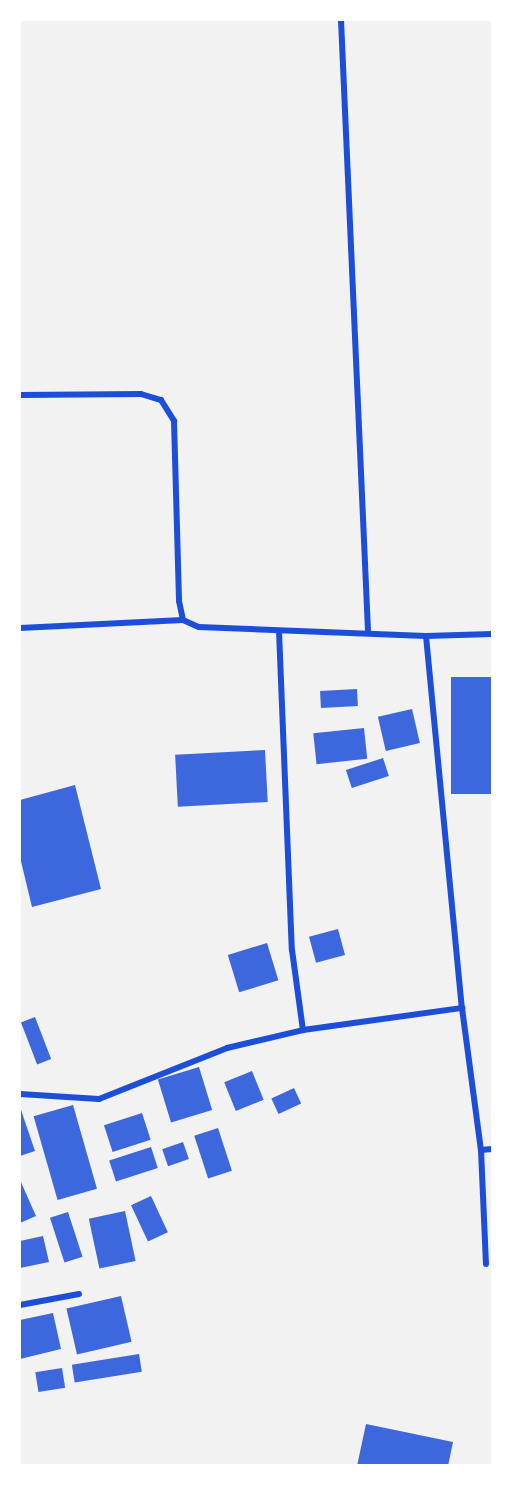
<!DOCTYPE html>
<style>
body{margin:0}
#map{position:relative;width:512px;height:1485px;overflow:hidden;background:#f2f2f2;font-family:Jost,sans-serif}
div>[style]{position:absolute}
.building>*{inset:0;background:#3d67dc;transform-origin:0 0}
.minor>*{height:6px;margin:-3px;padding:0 3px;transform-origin:3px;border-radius:3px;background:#1d4ed8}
span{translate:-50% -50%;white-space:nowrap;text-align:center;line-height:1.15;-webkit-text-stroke:6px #fff;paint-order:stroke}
.frame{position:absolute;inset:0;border:21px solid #fff;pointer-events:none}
</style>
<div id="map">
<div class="building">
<i style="left:492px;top:677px;width:117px;height:41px;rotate:90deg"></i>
<i style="left:357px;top:689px;width:17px;height:37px;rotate:87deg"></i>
<i style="left:412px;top:709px;width:35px;height:35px;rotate:77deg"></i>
<i style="left:364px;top:728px;width:31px;height:51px;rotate:84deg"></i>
<i style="left:265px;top:750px;width:52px;height:90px;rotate:87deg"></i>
<i style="left:383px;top:758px;width:19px;height:39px;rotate:72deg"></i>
<i style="clip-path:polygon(75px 785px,101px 889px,32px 907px,20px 857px,20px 800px)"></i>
<i style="left:338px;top:929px;width:27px;height:30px;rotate:75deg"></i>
<i style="left:267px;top:943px;width:39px;height:41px;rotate:73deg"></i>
<i style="left:35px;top:1017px;width:45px;height:15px;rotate:69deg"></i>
<i style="left:199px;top:1067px;width:45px;height:43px;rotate:73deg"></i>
<i style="left:252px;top:1071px;width:31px;height:30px;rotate:68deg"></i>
<i style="left:294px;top:1088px;width:17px;height:25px;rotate:65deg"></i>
<i style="left:73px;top:1105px;width:87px;height:41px;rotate:74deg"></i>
<i style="clip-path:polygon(20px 1107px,35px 1151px,20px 1156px)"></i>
<i style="left:142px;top:1113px;width:28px;height:40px;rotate:72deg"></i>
<i style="left:218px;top:1128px;width:45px;height:25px;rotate:72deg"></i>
<i style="left:183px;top:1142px;width:18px;height:22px;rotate:71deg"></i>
<i style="left:151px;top:1147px;width:22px;height:44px;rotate:72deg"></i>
<i style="clip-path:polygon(20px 1180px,36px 1216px,20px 1223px)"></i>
<i style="left:151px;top:1196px;width:40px;height:22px;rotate:65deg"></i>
<i style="left:125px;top:1211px;width:51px;height:37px;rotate:78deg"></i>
<i style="left:68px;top:1212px;width:47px;height:19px;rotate:72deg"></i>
<i style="clip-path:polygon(43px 1236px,49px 1262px,20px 1268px,20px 1241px)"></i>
<i style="left:121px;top:1296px;width:47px;height:56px;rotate:77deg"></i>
<i style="clip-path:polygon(53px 1313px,61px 1349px,20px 1359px,20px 1320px)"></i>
<i style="left:139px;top:1354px;width:18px;height:68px;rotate:81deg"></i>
<i style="left:62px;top:1368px;width:20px;height:27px;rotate:81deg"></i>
<i style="clip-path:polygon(366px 1424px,453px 1442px,448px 1466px,357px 1466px)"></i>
</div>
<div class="minor">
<i style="left:341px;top:20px;width:613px;rotate:87.47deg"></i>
<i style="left:20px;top:395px;width:121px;rotate:-0.5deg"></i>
<i style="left:141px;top:394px;width:21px;rotate:17deg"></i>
<i style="left:161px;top:400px;width:25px;rotate:58deg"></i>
<i style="left:174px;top:421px;width:180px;rotate:88.4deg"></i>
<i style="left:179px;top:601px;width:19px;rotate:78deg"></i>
<i style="left:20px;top:628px;width:163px;rotate:-2.8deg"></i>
<i style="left:183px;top:620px;width:17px;rotate:24deg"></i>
<i style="left:199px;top:627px;width:227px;rotate:2.3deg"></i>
<i style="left:426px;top:636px;width:66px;rotate:-1.7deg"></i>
<i style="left:279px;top:631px;width:319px;rotate:87.7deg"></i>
<i style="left:292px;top:950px;width:81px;rotate:82.2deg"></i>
<i style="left:426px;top:636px;width:374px;rotate:84.5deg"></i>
<i style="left:462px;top:1008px;width:143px;rotate:82.4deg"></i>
<i style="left:481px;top:1150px;width:114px;rotate:87.5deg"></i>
<i style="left:20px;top:1094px;width:79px;rotate:3.6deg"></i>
<i style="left:99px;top:1099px;width:138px;rotate:-21.7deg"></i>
<i style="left:227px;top:1048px;width:78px;rotate:-13.3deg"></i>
<i style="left:303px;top:1030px;width:161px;rotate:-7.9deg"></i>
<i style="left:481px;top:1150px;width:11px;rotate:-5deg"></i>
<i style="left:20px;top:1305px;width:60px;rotate:-10.6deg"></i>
</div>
<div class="frame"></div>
</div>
